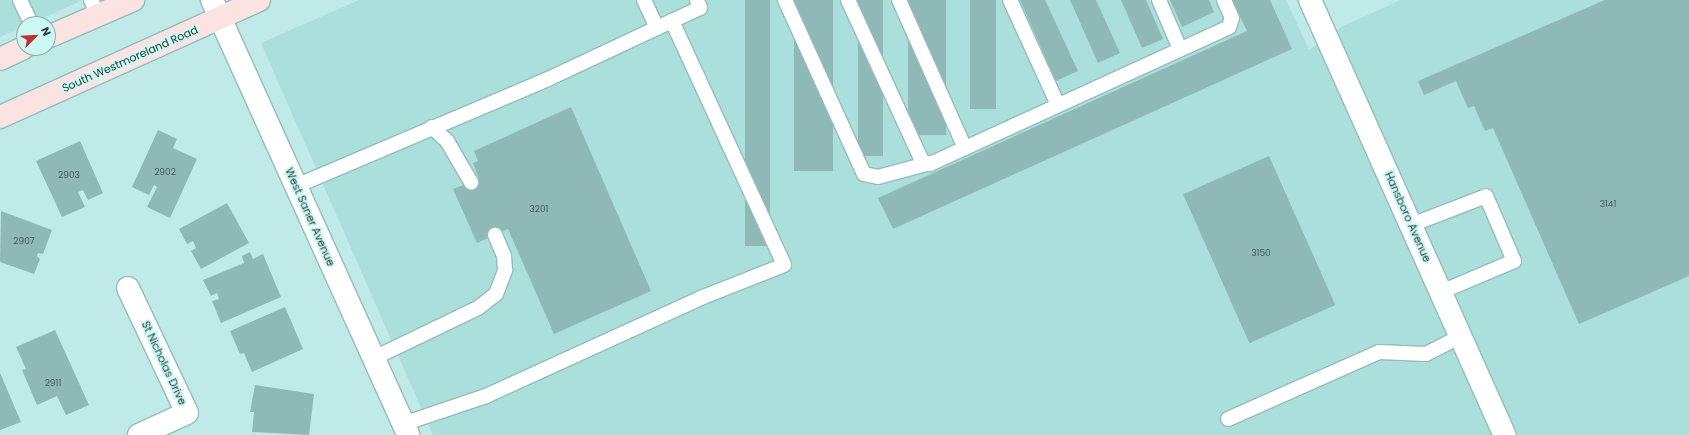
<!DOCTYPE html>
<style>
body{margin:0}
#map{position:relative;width:1689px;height:435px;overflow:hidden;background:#bfeae7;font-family:Poppins,sans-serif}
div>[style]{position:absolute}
.built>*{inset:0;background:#abdfdb}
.building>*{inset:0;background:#8eb9b6;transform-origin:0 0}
.roads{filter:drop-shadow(1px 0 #92bdba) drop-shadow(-1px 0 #92bdba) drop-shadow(0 1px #92bdba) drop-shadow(0 -1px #92bdba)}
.service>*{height:14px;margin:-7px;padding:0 7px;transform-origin:7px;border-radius:7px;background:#fff}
.minor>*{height:22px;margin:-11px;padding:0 11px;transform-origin:11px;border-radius:11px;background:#fff}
.tertiary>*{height:22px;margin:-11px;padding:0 11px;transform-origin:11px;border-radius:11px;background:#fff}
.secondary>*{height:22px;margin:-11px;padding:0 11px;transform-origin:11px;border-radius:11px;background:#fbe3e1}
span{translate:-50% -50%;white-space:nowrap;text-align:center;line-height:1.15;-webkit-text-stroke:4px #ccf8f4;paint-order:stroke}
.number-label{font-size:9px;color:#445c5a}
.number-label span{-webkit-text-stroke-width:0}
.street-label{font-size:11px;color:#2b3d3c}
.north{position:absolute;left:16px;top:16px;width:40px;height:40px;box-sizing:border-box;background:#ccf8f4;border:1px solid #8cadaa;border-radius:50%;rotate:66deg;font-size:11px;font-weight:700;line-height:16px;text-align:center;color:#2b3d3c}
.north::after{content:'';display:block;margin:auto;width:14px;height:18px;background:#bf3033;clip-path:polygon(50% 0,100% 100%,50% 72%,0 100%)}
</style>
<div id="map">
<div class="built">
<i style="clip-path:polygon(0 0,83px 0,0 37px)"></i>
<i style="clip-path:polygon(359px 0,1286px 0,1309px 50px,1343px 26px,1401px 0,1689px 0,1689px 435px,433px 435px,261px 43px)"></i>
</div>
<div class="building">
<i style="left:745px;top:0;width:25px;height:246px"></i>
<i style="left:794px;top:0;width:39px;height:171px"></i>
<i style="left:858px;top:0;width:25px;height:156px"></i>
<i style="left:908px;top:0;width:38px;height:135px"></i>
<i style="left:970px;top:0;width:26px;height:109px"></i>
<i style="clip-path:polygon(1020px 0,1045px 0,1078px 71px,1056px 81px)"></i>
<i style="clip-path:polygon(1070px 0,1096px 0,1120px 53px,1098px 63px)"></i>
<i style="clip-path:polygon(1121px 0,1146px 0,1163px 39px,1142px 48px)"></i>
<i style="clip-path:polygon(1170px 0,1209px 0,1214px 12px,1182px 27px)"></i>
<i style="clip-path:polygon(1232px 0,1270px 0,1292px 49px,893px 229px,878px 198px,1247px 31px)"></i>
<i style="clip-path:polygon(1605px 0,1689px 0,1689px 276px,1579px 324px,1493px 128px,1485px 131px,1474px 106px,1468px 108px,1456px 81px,1424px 95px,1418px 81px)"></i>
<i style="clip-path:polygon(571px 107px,651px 291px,554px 334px,508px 229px,477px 243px,453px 189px,479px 179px,473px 163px,478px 161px,474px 151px)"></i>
<i style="clip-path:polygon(158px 130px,177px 139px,173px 148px,197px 159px,170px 218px,147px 207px,157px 187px,154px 185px,149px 195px,132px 187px)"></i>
<i style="clip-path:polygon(80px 141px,103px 193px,88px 200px,83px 190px,78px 192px,85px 207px,62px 217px,36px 161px)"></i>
<i style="left:1269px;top:156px;width:163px;height:94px;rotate:66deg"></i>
<i style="clip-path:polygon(227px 203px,249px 243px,201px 269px,191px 251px,196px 248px,193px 241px,187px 244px,179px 229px)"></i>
<i style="clip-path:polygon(1px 211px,52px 230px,43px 254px,38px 253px,37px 256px,40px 259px,34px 274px,0 262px)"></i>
<i style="clip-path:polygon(250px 252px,253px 259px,263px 254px,281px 297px,221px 323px,212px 301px,219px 299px,217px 293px,211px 296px,203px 280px,244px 263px,242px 256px)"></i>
<i style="clip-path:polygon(285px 307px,303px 349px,252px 372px,244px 353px,240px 354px,230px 331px)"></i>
<i style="clip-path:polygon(55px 330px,89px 405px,66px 415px,57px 396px,37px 405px,22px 370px,26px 369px,16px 347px)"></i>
<i style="clip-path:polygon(0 373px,21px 422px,0 430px)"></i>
<i style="clip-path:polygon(255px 385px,314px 394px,309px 435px,252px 432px,254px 412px,250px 412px)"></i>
</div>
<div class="roads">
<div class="service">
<i style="left:20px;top:0;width:26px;rotate:65deg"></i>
<i style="left:91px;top:0;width:17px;rotate:65deg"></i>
<i style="left:644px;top:0;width:31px;rotate:65deg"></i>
<i style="left:785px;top:0;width:191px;rotate:65.6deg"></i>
<i style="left:864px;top:174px;width:14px;rotate:12deg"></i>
<i style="left:878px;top:177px;width:50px;rotate:-15.2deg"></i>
<i style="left:848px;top:0;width:177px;rotate:65.3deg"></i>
<i style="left:922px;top:161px;width:9px;rotate:21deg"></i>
<i style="left:930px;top:164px;width:329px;rotate:-24.6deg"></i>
<i style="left:1229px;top:27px;width:9px;rotate:-72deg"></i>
<i style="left:1232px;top:18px;width:20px;rotate:-114deg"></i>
<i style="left:899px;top:0;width:162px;rotate:66deg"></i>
<i style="left:1010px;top:0;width:115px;rotate:65.4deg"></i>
<i style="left:1159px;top:0;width:53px;rotate:66.8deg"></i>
<i style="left:672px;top:21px;width:31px;rotate:-25deg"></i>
<i style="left:700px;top:8px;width:9px;rotate:-111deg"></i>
<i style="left:432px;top:127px;width:21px;rotate:43deg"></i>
<i style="left:447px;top:141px;width:48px;rotate:59.7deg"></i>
<i style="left:296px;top:186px;width:274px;rotate:-23deg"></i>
<i style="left:548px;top:79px;width:137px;rotate:-25.1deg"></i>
<i style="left:672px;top:21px;width:268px;rotate:65.3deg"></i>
<i style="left:784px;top:265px;width:87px;rotate:158.4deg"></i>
<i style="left:703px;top:297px;width:239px;rotate:155.5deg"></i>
<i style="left:486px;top:396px;width:88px;rotate:161.4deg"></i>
<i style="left:1411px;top:225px;width:80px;rotate:-21.1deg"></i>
<i style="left:1486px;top:196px;width:71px;rotate:66.7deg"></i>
<i style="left:1514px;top:261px;width:79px;rotate:157deg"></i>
<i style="left:374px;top:358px;width:115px;rotate:-25.7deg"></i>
<i style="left:478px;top:308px;width:23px;rotate:-38deg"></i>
<i style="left:496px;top:294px;width:26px;rotate:-69deg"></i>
<i style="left:505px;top:270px;width:14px;rotate:-94deg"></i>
<i style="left:504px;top:256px;width:23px;rotate:-113deg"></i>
<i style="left:1228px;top:419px;width:165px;rotate:-23.9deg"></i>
<i style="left:1379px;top:352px;width:47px;rotate:2.4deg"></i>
<i style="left:1426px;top:354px;width:39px;rotate:-27deg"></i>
</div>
<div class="minor">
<i style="left:128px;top:288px;width:138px;rotate:64.7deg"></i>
<i style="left:187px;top:413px;width:53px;rotate:155.4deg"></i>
</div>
<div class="tertiary">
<i style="left:212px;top:0;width:477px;rotate:65.7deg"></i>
<i style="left:1310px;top:0;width:477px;rotate:65.9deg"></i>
</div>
<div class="secondary">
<i style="left:48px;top:37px;width:93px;rotate:-23.5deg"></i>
<i style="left:0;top:59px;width:26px;rotate:-25deg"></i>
<i style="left:0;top:117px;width:284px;rotate:-24.3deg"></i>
</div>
</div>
<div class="number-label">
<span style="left:165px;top:172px">2902</span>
<span style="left:69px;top:175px">2903</span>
<span style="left:1608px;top:204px">3141</span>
<span style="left:539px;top:209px">3201</span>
<span style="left:24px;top:241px">2907</span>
<span style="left:1261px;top:253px">3150</span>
<span style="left:53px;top:383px">2911</span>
</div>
<div class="street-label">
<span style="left:130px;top:59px;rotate:-24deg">South Westmoreland Road</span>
<span style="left:310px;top:217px;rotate:66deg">West Saner Avenue</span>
<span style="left:1408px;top:217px;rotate:66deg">Hansboro Avenue</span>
<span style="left:164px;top:363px;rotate:65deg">St Nicholas Drive</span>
</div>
<div class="north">N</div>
</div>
